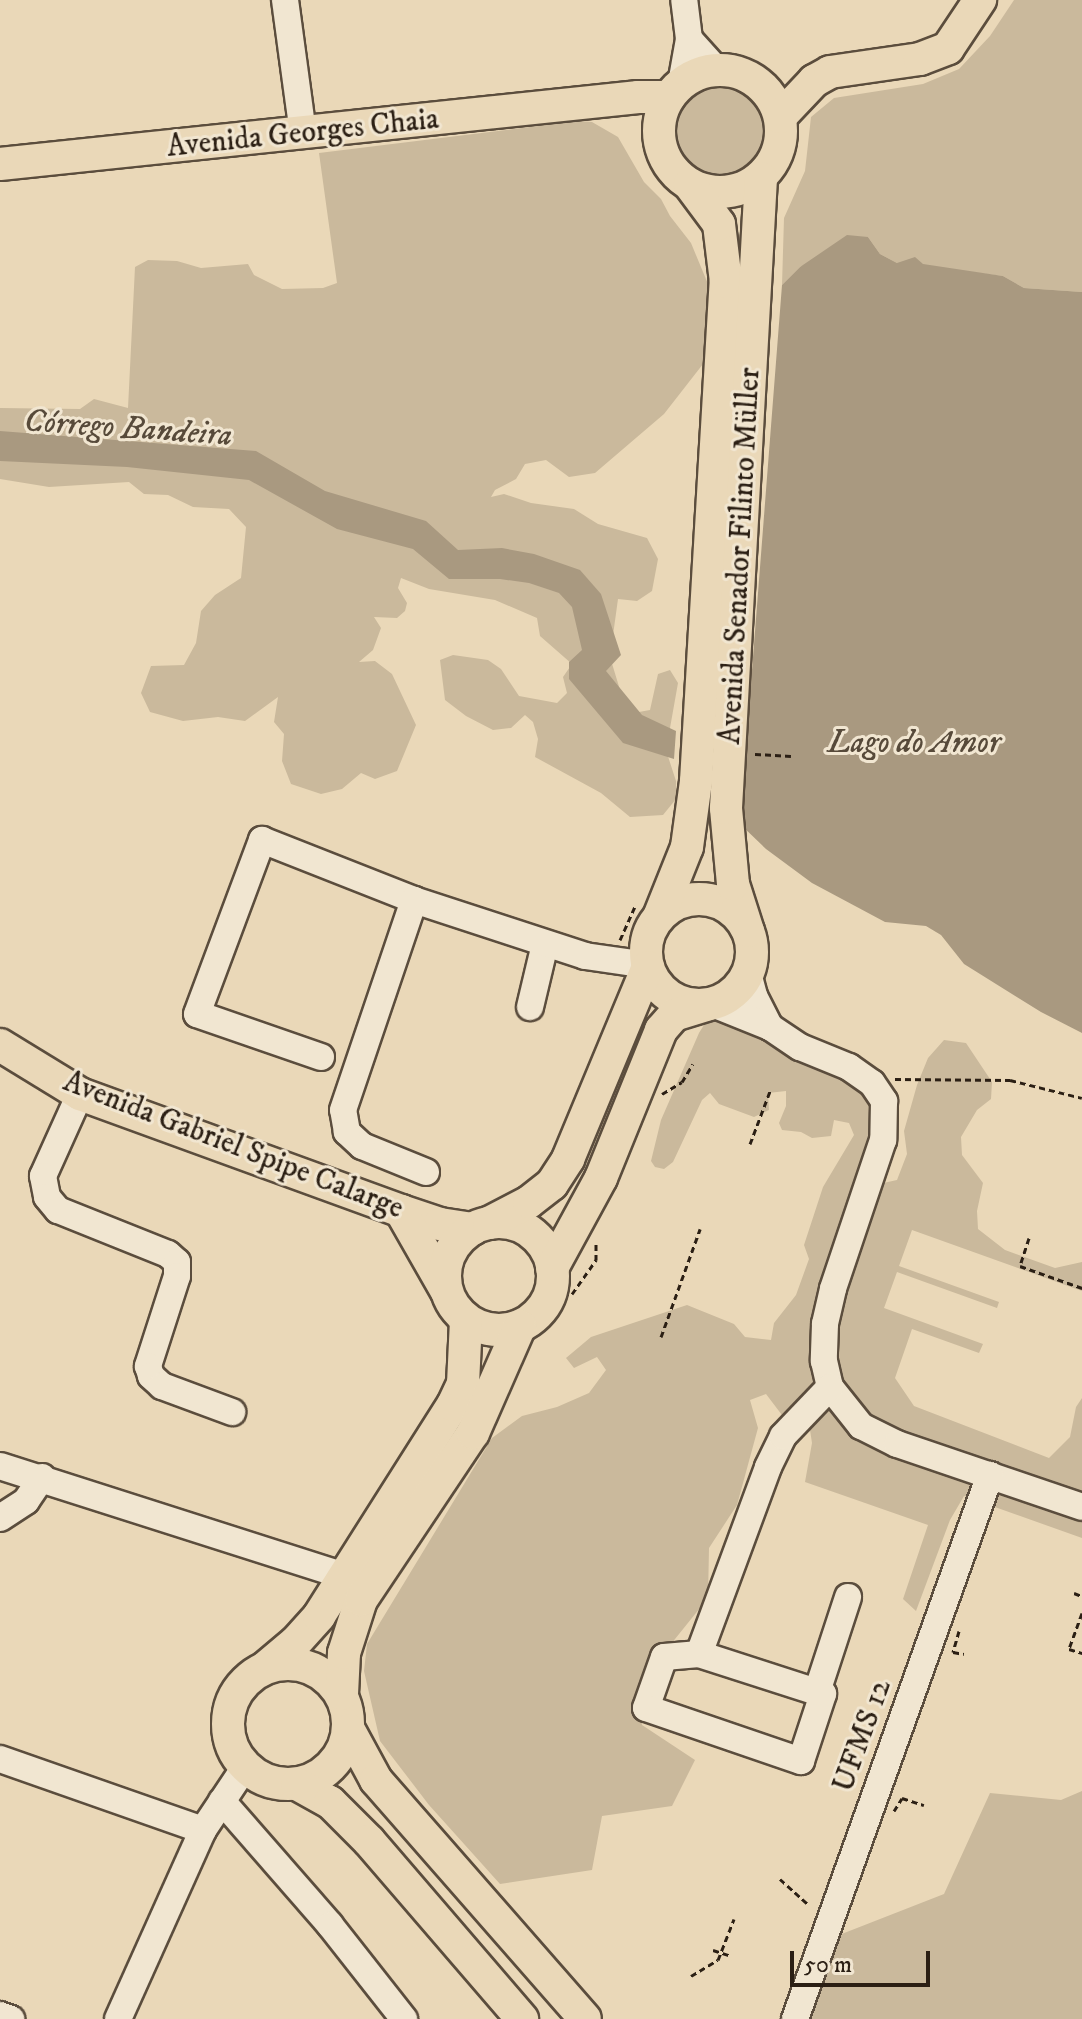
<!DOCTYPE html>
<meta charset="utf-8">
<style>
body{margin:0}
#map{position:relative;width:1082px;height:2019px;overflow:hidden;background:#ead8b8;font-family:"IM FELL DW Pica",serif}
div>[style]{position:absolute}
.green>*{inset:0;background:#cab99c}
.round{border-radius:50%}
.water>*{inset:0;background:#a99980}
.path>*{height:3px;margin-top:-1.5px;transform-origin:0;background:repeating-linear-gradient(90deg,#2b1f14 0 6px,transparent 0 10px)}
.roads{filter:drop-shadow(2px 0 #5b4d3d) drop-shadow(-2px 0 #5b4d3d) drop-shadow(0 2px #5b4d3d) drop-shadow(0 -2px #5b4d3d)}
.minor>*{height:26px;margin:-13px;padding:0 13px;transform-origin:13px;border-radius:13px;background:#f1e6d1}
.major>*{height:32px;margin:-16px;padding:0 16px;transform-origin:16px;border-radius:16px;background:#ead8b8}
.major>.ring{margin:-16px;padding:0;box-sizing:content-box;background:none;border:32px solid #ead8b8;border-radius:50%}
span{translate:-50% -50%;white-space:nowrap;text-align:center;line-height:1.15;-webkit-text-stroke:6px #f1e6d1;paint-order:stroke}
.street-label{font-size:30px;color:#2b1f14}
.water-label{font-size:32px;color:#574a3a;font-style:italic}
.scale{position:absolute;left:790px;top:1951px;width:140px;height:36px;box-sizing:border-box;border:4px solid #2b1f14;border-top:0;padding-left:10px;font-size:24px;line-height:28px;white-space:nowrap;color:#2b1f14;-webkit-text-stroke:6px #f1e6d1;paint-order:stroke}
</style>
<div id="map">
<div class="green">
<i style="clip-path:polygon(1014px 0,1082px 0,1082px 292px,1024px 288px,1003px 276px,897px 263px,880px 254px,868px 237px,800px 267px,782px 285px,784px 218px,805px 171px,811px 117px,834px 98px,923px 84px,959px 69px,990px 36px)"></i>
<i class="round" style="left:673px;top:88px;width:94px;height:94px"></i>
<i style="clip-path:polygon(578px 121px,592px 122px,618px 137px,644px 182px,661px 199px,670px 216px,691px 243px,708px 284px,703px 364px,664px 414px,595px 473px,569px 477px,546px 460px,525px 464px,516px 479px,495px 490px,491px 497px,504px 494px,531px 503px,574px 509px,598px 524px,647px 538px,658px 559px,652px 591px,637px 601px,618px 599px,610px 657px,624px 703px,639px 712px,650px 710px,658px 674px,670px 670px,678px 683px,670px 728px,662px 738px,676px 781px,676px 799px,663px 815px,630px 817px,601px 793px,535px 757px,538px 739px,533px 722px,525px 715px,511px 728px,493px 730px,466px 716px,445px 700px,440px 660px,453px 655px,488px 660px,501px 669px,519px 696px,557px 703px,567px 693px,563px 677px,572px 664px,540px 636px,537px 618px,495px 600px,429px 589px,401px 578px,398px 588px,407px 603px,405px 611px,397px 618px,374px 617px,381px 628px,373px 650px,359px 662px,375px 661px,392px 674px,416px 725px,397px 771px,375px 779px,361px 773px,342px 789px,321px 794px,291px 784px,282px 761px,284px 734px,274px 722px,278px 697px,245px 721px,218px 717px,183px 721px,150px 712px,141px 693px,151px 666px,184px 665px,196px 643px,201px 611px,215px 595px,241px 578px,246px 527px,229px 509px,193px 507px,168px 495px,144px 494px,129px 482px,49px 487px,0 479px,0 408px,80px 409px,94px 399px,128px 408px,135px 267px,148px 260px,177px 261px,201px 268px,248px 264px,254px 275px,282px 289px,323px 288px,337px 283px,319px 153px)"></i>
<i style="clip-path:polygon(740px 1001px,837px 1051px,881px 1102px,879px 1184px,897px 1180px,907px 1154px,904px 1131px,917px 1085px,928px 1058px,944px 1040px,966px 1043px,992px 1082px,991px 1099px,977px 1110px,961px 1137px,962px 1155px,983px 1183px,977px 1211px,978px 1229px,1005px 1250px,1055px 1268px,1082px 1262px,1082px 1291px,912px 1230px,899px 1266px,999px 1302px,997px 1308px,897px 1272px,884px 1308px,983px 1344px,979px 1353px,912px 1329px,895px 1378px,914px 1406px,1049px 1458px,1070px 1437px,1076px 1407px,1082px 1398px,1082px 1538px,964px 1496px,950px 1520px,916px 1611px,903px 1599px,928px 1525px,805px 1482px,812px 1443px,808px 1417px,788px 1423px,766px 1394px,750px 1400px,758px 1428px,737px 1505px,709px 1548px,708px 1598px,638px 1685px,642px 1725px,695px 1760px,672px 1806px,602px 1816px,592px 1870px,500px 1884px,429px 1805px,380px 1741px,364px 1671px,367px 1644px,492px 1438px,522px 1416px,557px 1407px,589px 1393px,606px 1370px,597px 1357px,574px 1368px,566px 1358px,591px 1337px,687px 1305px,734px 1324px,745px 1337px,771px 1340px,774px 1323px,796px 1295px,809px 1259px,804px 1245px,823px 1187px,854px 1135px,849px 1123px,834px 1120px,831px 1136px,812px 1138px,801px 1132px,782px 1130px,779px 1123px,786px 1106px,786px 1091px,768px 1093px,769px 1110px,754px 1117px,719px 1104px,710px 1093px,702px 1100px,673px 1162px,664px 1169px,655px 1167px,651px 1161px,661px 1120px,699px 1033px,712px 1012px)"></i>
<i style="clip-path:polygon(1082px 1791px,1082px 2019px,805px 2019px,834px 1937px,944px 1894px,990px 1793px,1061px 1800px)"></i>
</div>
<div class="water">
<i style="clip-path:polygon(847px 235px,868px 237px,880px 254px,897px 263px,915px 257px,923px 264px,1003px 276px,1024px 288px,1082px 292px,1082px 1033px,1041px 1012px,964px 964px,941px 935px,926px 926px,885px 922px,812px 883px,766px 849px,740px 824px,782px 285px,800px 267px)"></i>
<i style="clip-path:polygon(0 431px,256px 451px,325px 491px,426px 521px,458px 550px,502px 548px,534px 554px,580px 570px,601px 594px,621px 655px,606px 671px,642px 715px,676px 731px,674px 759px,623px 743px,569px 679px,569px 662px,582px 650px,572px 607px,559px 593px,529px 583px,500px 579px,449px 579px,413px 549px,337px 529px,249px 480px,127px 467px,0 461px)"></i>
</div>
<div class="path">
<i style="left:755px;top:754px;width:36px;rotate:3deg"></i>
<i style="left:620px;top:940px;width:36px;rotate:-66deg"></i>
<i style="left:895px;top:1079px;width:115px;rotate:0.5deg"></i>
<i style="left:1010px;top:1080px;width:74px;rotate:14deg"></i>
<i style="left:662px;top:1094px;width:23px;rotate:-31deg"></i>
<i style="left:682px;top:1082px;width:21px;rotate:-59deg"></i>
<i style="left:750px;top:1144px;width:57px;rotate:-69.3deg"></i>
<i style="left:1029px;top:1238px;width:29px;rotate:108deg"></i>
<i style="left:1020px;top:1266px;width:66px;rotate:19.5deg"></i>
<i style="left:553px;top:1294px;width:19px"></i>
<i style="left:572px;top:1294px;width:42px;rotate:-54.8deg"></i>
<i style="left:596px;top:1260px;width:19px;rotate:-90deg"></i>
<i style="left:661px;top:1337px;width:115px;rotate:-70.1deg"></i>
<i style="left:1074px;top:1593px;width:9px;rotate:21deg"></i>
<i style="left:1082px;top:1613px;width:38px;rotate:110deg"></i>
<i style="left:1069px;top:1649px;width:14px;rotate:17deg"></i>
<i style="left:959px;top:1631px;width:22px;rotate:106deg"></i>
<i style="left:953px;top:1652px;width:11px;rotate:10deg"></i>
<i style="left:894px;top:1811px;width:15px;rotate:-58deg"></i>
<i style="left:902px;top:1798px;width:23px;rotate:18deg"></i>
<i style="left:780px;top:1879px;width:39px;rotate:42deg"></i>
<i style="left:713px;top:1950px;width:19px;rotate:18deg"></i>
<i style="left:691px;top:1976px;width:31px;rotate:-31deg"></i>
<i style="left:718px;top:1960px;width:44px;rotate:-68.7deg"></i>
</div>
<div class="roads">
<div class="minor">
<i style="left:285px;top:0;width:135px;rotate:82.3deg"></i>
<i style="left:689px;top:39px;width:42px;rotate:47.9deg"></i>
<i style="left:681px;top:84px;width:46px;rotate:-79.9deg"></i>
<i style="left:689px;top:39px;width:39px;rotate:-97deg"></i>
<i style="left:748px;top:973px;width:24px;rotate:75deg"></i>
<i style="left:754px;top:996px;width:35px;rotate:63deg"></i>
<i style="left:710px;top:1003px;width:65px;rotate:21.8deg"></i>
<i style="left:770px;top:1027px;width:36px;rotate:34deg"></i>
<i style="left:800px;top:1047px;width:53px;rotate:22.2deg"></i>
<i style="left:849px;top:1067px;width:28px;rotate:35deg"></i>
<i style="left:872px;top:1083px;width:22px;rotate:56deg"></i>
<i style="left:884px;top:1101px;width:39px;rotate:91deg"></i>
<i style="left:883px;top:1140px;width:157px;rotate:108.6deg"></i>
<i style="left:833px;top:1289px;width:36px;rotate:103deg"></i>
<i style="left:825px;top:1324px;width:37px;rotate:92deg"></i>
<i style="left:824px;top:1361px;width:27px;rotate:77deg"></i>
<i style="left:830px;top:1387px;width:50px;rotate:51.5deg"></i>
<i style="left:861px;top:1426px;width:40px;rotate:26.6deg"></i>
<i style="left:897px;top:1444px;width:195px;rotate:18.8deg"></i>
<i style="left:530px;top:1007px;width:65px;rotate:-76.6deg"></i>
<i style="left:321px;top:1057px;width:131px;rotate:-160.9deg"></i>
<i style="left:197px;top:1014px;width:186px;rotate:-69.5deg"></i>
<i style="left:262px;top:840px;width:163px;rotate:21.5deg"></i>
<i style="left:80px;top:1094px;width:90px;rotate:114.3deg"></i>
<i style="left:43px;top:1176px;width:21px;rotate:79deg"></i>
<i style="left:47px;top:1197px;width:17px;rotate:50deg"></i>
<i style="left:58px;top:1210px;width:118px;rotate:21.8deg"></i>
<i style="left:168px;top:1254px;width:12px;rotate:42deg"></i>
<i style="left:177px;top:1262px;width:14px;rotate:90deg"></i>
<i style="left:177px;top:1276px;width:95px;rotate:107.9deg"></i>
<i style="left:148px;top:1366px;width:10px;rotate:73deg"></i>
<i style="left:151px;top:1376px;width:15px;rotate:42deg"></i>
<i style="left:162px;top:1386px;width:75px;rotate:20.4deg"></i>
<i style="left:426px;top:1172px;width:69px;rotate:-157.9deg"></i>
<i style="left:362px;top:1146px;width:21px;rotate:-137deg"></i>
<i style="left:347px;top:1132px;width:22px;rotate:-100deg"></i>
<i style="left:343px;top:1110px;width:222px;rotate:-71.3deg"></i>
<i style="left:414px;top:900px;width:180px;rotate:18.1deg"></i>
<i style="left:585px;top:956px;width:64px;rotate:8.1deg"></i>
<i style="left:0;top:1466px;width:359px;rotate:17.7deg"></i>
<i style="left:0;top:1518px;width:31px;rotate:-33deg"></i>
<i style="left:26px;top:1501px;width:29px;rotate:-56deg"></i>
<i style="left:699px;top:1654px;width:35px;rotate:175deg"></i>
<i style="left:664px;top:1657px;width:54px;rotate:109.4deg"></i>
<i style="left:646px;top:1708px;width:164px;rotate:18.9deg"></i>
<i style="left:801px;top:1761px;width:71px;rotate:-71.8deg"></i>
<i style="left:823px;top:1694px;width:130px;rotate:-162.1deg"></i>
<i style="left:699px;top:1654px;width:199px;rotate:-69.7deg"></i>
<i style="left:768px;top:1467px;width:34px;rotate:-64deg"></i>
<i style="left:783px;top:1436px;width:68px;rotate:-46.2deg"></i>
<i style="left:817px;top:1692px;width:100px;rotate:-71.9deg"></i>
<i style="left:0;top:1759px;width:215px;rotate:19.3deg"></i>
<i style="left:222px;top:1801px;width:164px;rotate:48.9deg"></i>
<i style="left:330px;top:1925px;width:120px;rotate:51.8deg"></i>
<i style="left:0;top:2015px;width:12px;rotate:20deg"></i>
<i style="left:118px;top:2019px;width:207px;rotate:-65.8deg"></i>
<i style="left:203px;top:1830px;width:76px;rotate:-56.3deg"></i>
<i style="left:795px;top:2019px;width:578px;rotate:-70.28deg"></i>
</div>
<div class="major">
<i class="ring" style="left:659px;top:70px;width:90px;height:90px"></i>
<i style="left:780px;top:117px;width:50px;rotate:-46.6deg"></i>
<i style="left:814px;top:81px;width:18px;rotate:-29deg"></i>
<i style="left:830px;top:72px;width:91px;rotate:-8.2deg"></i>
<i style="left:920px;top:59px;width:30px;rotate:-21deg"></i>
<i style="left:948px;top:48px;width:58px;rotate:-56.3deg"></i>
<i style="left:0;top:164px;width:642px;rotate:-5.99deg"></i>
<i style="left:638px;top:97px;width:31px"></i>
<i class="ring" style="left:646px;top:899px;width:74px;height:74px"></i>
<i style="left:659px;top:917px;width:75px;rotate:-68.2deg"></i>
<i style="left:687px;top:847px;width:67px;rotate:-82.2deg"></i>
<i style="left:696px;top:781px;width:500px;rotate:-86.6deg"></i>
<i style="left:726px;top:282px;width:58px;rotate:-96.9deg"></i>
<i style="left:719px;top:224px;width:49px;rotate:-126.6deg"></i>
<i style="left:748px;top:931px;width:49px;rotate:-107.7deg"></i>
<i style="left:733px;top:884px;width:76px;rotate:-95.3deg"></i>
<i style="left:726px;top:808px;width:631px;rotate:-86.82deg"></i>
<i style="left:0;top:1045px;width:94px;rotate:31.5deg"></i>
<i style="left:80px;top:1094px;width:342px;rotate:20deg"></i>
<i style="left:401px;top:1211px;width:41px;rotate:18.4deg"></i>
<i style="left:440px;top:1224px;width:33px;rotate:9deg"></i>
<i style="left:401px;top:1211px;width:91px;rotate:60.3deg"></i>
<i class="ring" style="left:445px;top:1222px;width:76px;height:76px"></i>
<i style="left:489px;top:1223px;width:45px;rotate:-27.7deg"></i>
<i style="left:529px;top:1202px;width:29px;rotate:-38deg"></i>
<i style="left:552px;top:1184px;width:30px;rotate:-57deg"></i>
<i style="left:568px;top:1159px;width:208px;rotate:-67.4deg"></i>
<i style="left:552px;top:1268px;width:102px;rotate:-61.4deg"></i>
<i style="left:601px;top:1178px;width:160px;rotate:-67.9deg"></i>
<i style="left:661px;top:1030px;width:20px;rotate:-49deg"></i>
<i style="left:674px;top:1015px;width:34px;rotate:-17deg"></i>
<i class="ring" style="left:228px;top:1664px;width:88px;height:88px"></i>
<i style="left:266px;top:1667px;width:38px;rotate:-40deg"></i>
<i style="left:295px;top:1643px;width:36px;rotate:-48deg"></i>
<i style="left:319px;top:1616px;width:250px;rotate:-57.6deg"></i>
<i style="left:453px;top:1405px;width:23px;rotate:-65deg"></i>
<i style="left:463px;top:1384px;width:64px;rotate:-87.3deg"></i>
<i style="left:342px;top:1694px;width:41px;rotate:-87.2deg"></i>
<i style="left:344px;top:1653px;width:56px;rotate:-72.2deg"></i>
<i style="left:361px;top:1600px;width:201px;rotate:-56.2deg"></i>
<i style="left:473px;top:1433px;width:117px;rotate:-66.3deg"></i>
<i style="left:349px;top:1730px;width:57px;rotate:61.6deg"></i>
<i style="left:376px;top:1780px;width:317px;rotate:48.8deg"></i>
<i style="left:297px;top:1784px;width:38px;rotate:29deg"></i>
<i style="left:330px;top:1802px;width:55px;rotate:45deg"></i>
<i style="left:369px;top:1841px;width:235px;rotate:49.3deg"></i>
</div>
</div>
<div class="street-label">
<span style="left:303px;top:134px;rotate:-6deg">Avenida Georges Chaia</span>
<span style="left:741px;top:556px;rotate:-87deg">Avenida Senador Filinto Müller</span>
<span style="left:233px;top:1146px;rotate:21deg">Avenida Gabriel Spipe Calarge</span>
<span style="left:863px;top:1736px;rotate:-70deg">UFMS 12</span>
</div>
<div class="water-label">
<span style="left:128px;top:429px;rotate:4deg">Córrego Bandeira</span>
<span style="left:914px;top:743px">Lago do Amor</span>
</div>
<div class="scale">50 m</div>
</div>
